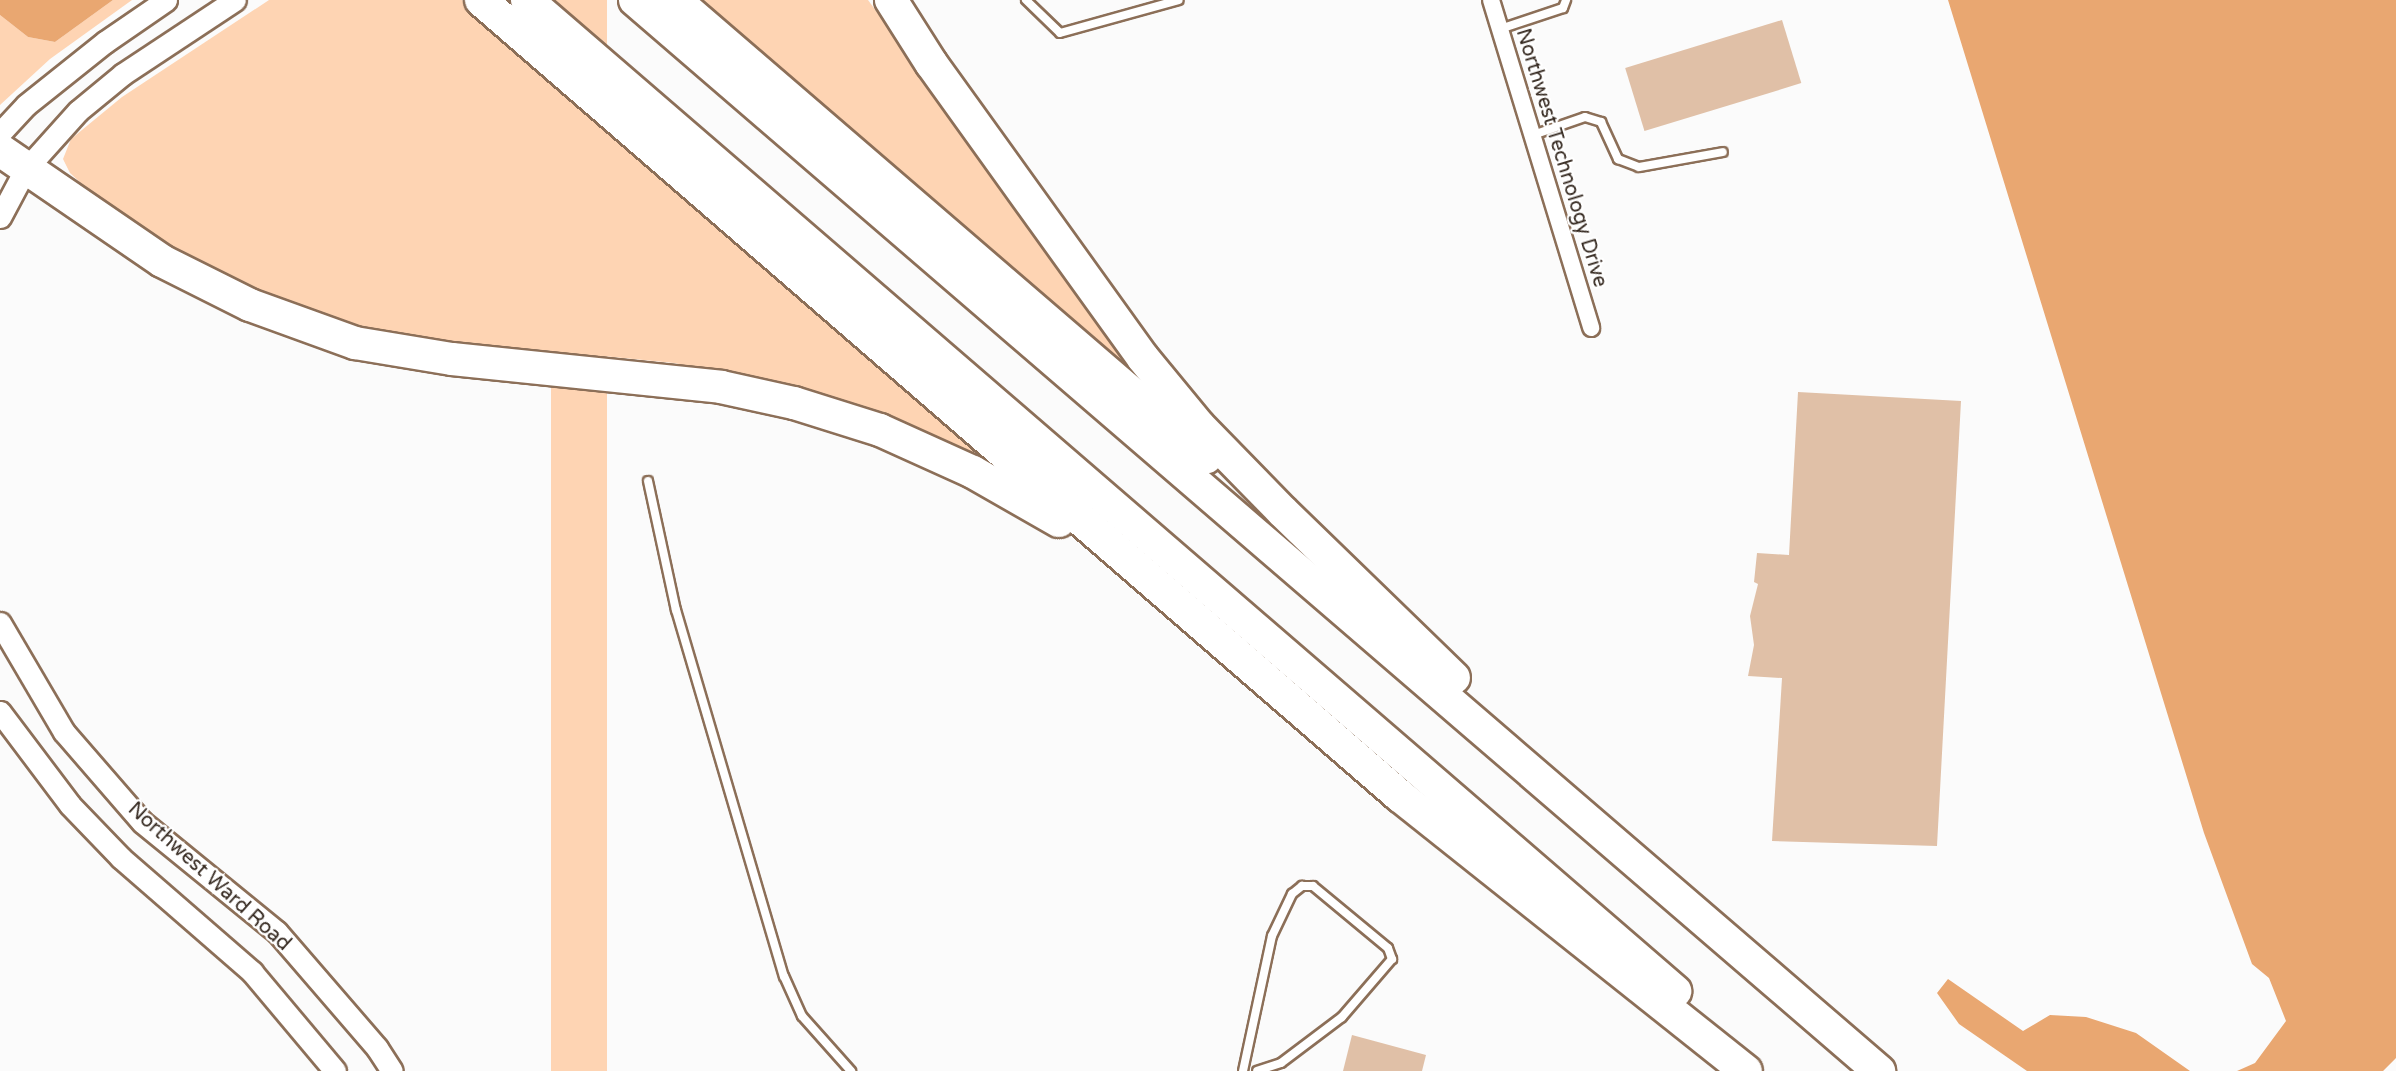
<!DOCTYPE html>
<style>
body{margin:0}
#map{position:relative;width:2396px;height:1071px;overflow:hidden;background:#fbfbfb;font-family:"Varela Round",sans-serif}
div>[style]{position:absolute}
.green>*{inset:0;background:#fed4b3;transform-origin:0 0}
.forest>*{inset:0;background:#e9a771}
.building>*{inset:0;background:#e0c0a7;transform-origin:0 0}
.roads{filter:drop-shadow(2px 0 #8c6f58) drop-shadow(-2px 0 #8c6f58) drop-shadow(0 2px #8c6f58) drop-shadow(0 -2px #8c6f58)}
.service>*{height:8px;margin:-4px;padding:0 4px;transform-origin:4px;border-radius:4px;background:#fff}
.minor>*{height:16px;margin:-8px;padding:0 8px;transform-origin:8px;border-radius:8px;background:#fff}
.tertiary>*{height:21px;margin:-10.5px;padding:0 10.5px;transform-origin:10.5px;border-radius:10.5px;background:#fff}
.motorway>*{height:32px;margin:-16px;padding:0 16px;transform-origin:16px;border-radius:16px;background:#fff}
span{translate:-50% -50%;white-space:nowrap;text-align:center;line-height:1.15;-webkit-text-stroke:4.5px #fff;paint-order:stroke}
.street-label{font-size:20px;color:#33271e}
</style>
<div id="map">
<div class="green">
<i style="clip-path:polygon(113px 0,132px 0,50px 59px,0 105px,0 15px,28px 37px,55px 42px)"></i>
<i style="clip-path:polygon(269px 0,462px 0,1030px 490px,750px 379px,674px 363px,388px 335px,325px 319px,195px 266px,113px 213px,70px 173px,63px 159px,71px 139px,122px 97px)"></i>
<i style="left:551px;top:0;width:56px;height:1645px"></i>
<i style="clip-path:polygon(697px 0,868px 0,1156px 391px,1127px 369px)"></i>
</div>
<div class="forest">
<i style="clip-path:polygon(0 0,113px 0,55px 42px,28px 37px,0 15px)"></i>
<i style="clip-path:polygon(1948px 0,2396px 0,2396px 1058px,2383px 1071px,2237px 1071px,2255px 1063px,2286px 1021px,2269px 978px,2252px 964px,2204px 833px)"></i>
<i style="clip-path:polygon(1948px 979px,2023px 1031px,2050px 1015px,2086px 1017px,2136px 1033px,2190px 1071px,2027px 1071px,1959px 1024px,1937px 993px)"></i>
</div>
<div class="building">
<i style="left:1782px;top:20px;width:66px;height:164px;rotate:73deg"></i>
<i style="clip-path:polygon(1798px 392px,1961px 401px,1937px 846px,1772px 841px,1782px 678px,1748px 676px,1754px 645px,1750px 616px,1758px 584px,1754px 582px,1757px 553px,1789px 555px)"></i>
<i style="clip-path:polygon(1352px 1035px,1426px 1055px,1422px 1071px,1343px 1071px)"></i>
</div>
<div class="roads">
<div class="service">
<i style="left:1026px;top:0;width:47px;rotate:44.1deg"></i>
<i style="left:1060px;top:33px;width:123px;rotate:-15.5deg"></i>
<i style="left:1500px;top:29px;width:66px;rotate:-18.4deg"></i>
<i style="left:1563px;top:8px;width:9px;rotate:-69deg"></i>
<i style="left:1533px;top:135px;width:55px;rotate:-19.1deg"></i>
<i style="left:1585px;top:117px;width:17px;rotate:17deg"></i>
<i style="left:1601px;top:122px;width:41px;rotate:65.3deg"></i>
<i style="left:1618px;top:159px;width:22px;rotate:21deg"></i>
<i style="left:1639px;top:167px;width:85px;rotate:-10.1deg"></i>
<i style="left:648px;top:481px;width:132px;rotate:77.8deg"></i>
<i style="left:676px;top:610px;width:382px;rotate:73.6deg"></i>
<i style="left:784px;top:976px;width:44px;rotate:65.8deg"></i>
<i style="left:802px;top:1016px;width:74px;rotate:48.3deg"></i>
<i style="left:1243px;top:1071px;width:138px;rotate:-77.9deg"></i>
<i style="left:1272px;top:936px;width:47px;rotate:-64.5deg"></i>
<i style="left:1292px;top:894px;width:13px;rotate:-39deg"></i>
<i style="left:1302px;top:886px;width:11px"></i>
<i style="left:1313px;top:886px;width:97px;rotate:39.6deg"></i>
<i style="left:1388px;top:948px;width:12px;rotate:70deg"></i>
<i style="left:1392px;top:959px;width:77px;rotate:130.8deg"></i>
<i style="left:1342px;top:1017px;width:76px;rotate:143deg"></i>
<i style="left:1281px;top:1063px;width:25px;rotate:162deg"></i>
</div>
<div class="minor">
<i style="left:1491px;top:0;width:343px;rotate:73deg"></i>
</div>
<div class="tertiary">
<i style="left:0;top:133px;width:38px;rotate:-47deg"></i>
<i style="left:26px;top:105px;width:101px;rotate:-38.6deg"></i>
<i style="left:105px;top:42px;width:74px;rotate:-34.5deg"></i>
<i style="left:0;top:217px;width:53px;rotate:-62deg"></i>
<i style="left:25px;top:170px;width:79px;rotate:-48.1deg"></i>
<i style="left:78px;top:111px;width:58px;rotate:-39.4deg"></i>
<i style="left:123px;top:74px;width:134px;rotate:-33.5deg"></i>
<i style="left:0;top:623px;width:126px;rotate:59.6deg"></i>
<i style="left:64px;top:732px;width:119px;rotate:49.1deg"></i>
<i style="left:142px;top:822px;width:174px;rotate:39.2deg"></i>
<i style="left:277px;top:932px;width:153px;rotate:49.2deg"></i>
<i style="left:377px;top:1048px;width:27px;rotate:57deg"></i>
<i style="left:0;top:712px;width:116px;rotate:53deg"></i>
<i style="left:70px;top:805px;width:74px;rotate:46.1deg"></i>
<i style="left:121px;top:858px;width:174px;rotate:41deg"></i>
<i style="left:252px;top:972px;width:129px;rotate:50deg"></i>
</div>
<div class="motorway">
<i style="left:481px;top:0;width:1216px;rotate:40.9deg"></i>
<i style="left:1400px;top:796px;width:442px;rotate:38.5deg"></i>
<i style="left:527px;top:0;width:1517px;rotate:40.8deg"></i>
<i style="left:635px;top:0;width:1642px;rotate:40.73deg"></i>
<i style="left:675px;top:0;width:701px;rotate:40.72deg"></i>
<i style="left:891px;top:0;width:75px;rotate:57.6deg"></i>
<i style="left:931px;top:63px;width:363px;rotate:54.3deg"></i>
<i style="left:1143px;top:358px;width:88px;rotate:50.5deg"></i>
<i style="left:1199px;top:426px;width:120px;rotate:45.7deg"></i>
<i style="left:1283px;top:512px;width:238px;rotate:44.1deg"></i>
<i style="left:0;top:150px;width:196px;rotate:34.4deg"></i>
<i style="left:162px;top:261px;width:98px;rotate:26.6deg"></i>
<i style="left:250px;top:305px;width:112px;rotate:19.9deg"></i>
<i style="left:355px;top:343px;width:98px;rotate:9.4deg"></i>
<i style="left:452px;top:359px;width:270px;rotate:5.9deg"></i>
<i style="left:721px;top:387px;width:75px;rotate:12.4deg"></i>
<i style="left:794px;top:403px;width:90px;rotate:17.4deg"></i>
<i style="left:880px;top:430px;width:102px;rotate:24.3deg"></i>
<i style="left:973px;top:472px;width:99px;rotate:29.7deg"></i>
</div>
</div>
<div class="street-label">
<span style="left:1561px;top:158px;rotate:73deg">Northwest Technology Drive</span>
<span style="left:209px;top:877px;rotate:42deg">Northwest Ward Road</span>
</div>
</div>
